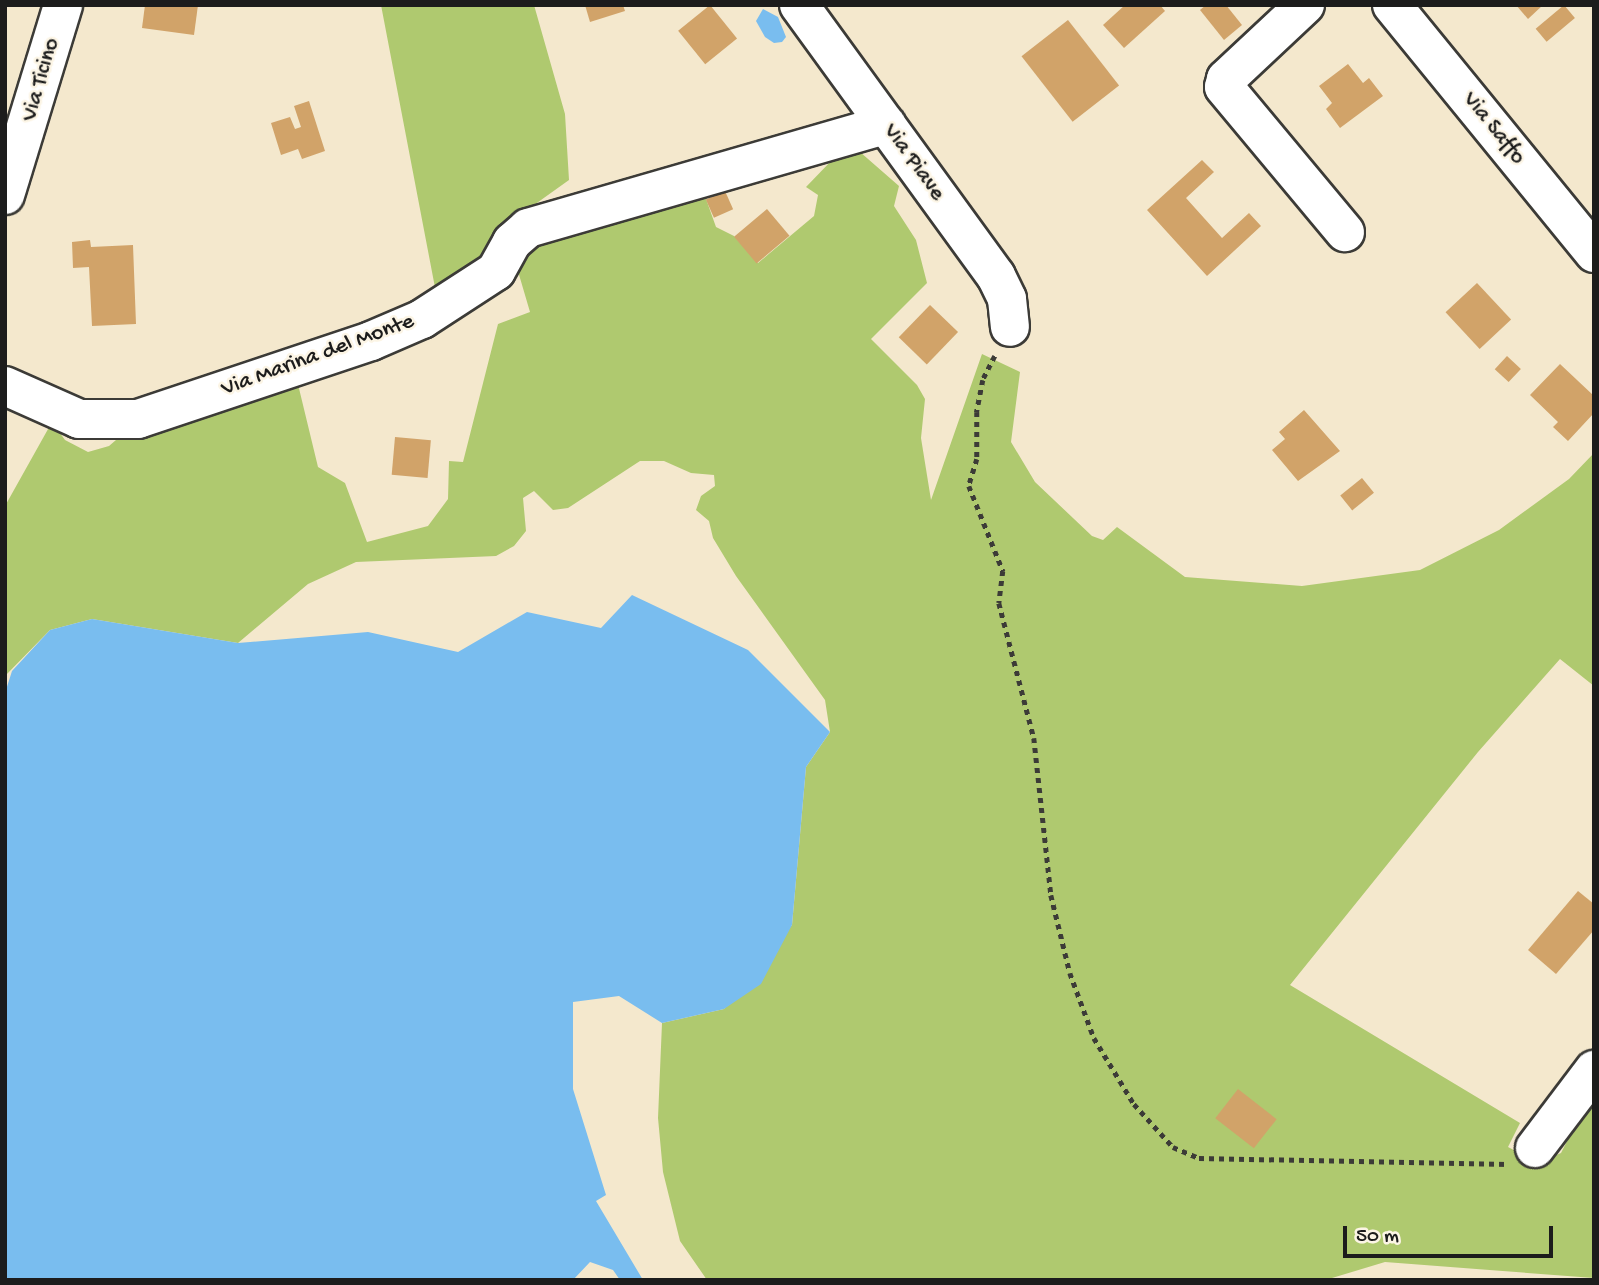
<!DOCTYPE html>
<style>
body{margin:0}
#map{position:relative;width:1599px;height:1285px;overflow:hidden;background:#f4e8cd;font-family:"Gochi Hand",sans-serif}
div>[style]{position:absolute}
.green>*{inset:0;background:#afc96f}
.water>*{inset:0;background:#79bdef}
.building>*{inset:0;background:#d1a369;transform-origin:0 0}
.path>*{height:4.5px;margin-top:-2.25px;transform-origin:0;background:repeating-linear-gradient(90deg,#3c3b37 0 5px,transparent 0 10px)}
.roads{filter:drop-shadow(2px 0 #3c3b37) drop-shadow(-2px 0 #3c3b37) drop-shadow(0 2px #3c3b37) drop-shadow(0 -2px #3c3b37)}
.minor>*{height:38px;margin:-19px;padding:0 19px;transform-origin:19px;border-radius:19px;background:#fff}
span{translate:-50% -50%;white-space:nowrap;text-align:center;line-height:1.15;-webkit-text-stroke:5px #fcf5e5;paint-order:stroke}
.street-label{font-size:23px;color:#1c1c1c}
.frame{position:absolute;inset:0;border:7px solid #1c1c1c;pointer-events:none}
.scale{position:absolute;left:1343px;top:1226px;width:210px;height:32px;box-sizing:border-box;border:4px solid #1c1c1c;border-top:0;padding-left:9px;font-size:21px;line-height:24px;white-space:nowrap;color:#1c1c1c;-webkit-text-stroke:5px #fcf5e5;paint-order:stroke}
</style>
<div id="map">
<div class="green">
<i style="clip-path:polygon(381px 5px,534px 5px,565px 114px,569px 180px,513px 220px,499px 243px,437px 298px)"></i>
<i style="clip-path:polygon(860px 152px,899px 186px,894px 206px,916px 240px,927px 283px,871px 339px,917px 385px,925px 399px,921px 438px,931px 500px,982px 354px,1020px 372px,1011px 442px,1035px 482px,1092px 536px,1103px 540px,1117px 527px,1185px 577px,1302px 586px,1420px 570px,1499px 530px,1569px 479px,1594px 453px,1594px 686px,1560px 659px,1478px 752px,1290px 985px,1520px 1123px,1508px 1147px,1538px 1163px,1561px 1153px,1594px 1088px,1594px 1278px,1385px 1262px,1332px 1278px,707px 1280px,680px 1241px,663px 1172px,658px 1118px,662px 1023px,724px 1009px,792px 925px,806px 767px,830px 732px,825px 700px,736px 576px,713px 538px,709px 521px,696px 510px,701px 496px,715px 486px,714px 475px,691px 473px,664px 461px,640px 461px,568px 508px,553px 510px,534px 491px,523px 498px,526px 531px,514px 546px,496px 556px,356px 562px,308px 584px,238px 643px,92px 619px,50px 630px,5px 676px,5px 506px,52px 422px,65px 440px,88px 452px,109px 446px,130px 428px,296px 376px,318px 467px,345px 483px,367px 542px,428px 526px,448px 499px,449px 461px,463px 462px,498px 324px,530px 312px,515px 261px,526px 244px,706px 182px,706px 199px,716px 227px,734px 236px,758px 263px,814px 216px,818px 195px,806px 187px,833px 159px)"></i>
</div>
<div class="water">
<i style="clip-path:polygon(763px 9px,778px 17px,786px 37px,782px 42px,774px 43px,765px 37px,756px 21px)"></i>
<i style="clip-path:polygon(632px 595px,748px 650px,830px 732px,806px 767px,792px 925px,761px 984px,724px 1009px,662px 1023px,619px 996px,573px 1002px,573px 1089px,606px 1195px,596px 1201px,643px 1280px,620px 1280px,613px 1270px,590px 1262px,573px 1280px,5px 1280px,5px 693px,12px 671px,50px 630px,92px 619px,238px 643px,368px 632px,458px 652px,527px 612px,601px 628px)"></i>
</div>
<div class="building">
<i style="clip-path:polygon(145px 5px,198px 5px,194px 35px,142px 28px)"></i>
<i style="clip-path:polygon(585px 5px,623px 5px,625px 11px,590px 22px)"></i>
<i style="left:710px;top:5px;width:43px;height:41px;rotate:51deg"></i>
<i style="clip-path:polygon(1125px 5px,1160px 5px,1165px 11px,1124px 48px,1103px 25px)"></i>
<i style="clip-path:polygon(1206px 5px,1226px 5px,1242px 25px,1224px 40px,1200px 10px)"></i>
<i style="clip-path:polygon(1516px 5px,1543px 5px,1528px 19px)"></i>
<i style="left:1564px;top:5px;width:17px;height:37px;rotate:50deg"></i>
<i style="left:1068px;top:20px;width:83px;height:59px;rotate:52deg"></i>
<i style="clip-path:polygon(1348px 64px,1363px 83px,1369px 78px,1383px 96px,1340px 128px,1326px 109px,1332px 103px,1319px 86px)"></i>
<i style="clip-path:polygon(309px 101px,325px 151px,302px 159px,298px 149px,281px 155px,271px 123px,290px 117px,295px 129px,301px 127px,294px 106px)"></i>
<i style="clip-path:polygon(1202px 160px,1214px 172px,1186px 198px,1222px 238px,1249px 213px,1261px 226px,1207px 276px,1147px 210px)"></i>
<i style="left:725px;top:191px;width:20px;height:21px;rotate:66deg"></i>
<i style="left:767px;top:209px;width:35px;height:43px;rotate:50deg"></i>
<i style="clip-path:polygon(90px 240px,91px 247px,133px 245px,136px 324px,92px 326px,89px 267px,73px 268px,72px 242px)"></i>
<i style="left:1477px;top:283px;width:50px;height:43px;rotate:47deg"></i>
<i style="left:930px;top:305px;width:39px;height:45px;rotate:44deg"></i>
<i style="left:1507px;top:356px;width:19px;height:18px;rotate:43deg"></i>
<i style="clip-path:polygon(1560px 364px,1594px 396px,1594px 413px,1568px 441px,1553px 427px,1558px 422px,1530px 395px)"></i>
<i style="clip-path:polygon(1304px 410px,1340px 451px,1298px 481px,1272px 450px,1285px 439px,1279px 432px)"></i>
<i style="left:395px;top:437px;width:36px;height:38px;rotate:5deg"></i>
<i style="left:1362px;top:478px;width:19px;height:28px;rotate:51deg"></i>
<i style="clip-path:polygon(1578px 891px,1594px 904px,1594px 930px,1556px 974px,1528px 950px)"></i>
<i style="left:1238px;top:1089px;width:49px;height:37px;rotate:38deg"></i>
</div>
<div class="path">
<i style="left:995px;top:356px;width:27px;rotate:117deg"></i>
<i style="left:983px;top:380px;width:33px;rotate:101deg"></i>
<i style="left:977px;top:412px;width:47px;rotate:90deg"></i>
<i style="left:977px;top:459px;width:28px;rotate:107deg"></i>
<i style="left:969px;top:486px;width:92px;rotate:68.2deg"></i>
<i style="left:1003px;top:571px;width:32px;rotate:97deg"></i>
<i style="left:999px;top:603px;width:139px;rotate:75.5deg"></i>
<i style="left:1034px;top:738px;width:158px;rotate:83.8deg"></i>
<i style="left:1051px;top:895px;width:80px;rotate:76.3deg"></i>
<i style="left:1070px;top:973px;width:69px;rotate:69.7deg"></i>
<i style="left:1094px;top:1038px;width:77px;rotate:58.8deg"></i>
<i style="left:1134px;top:1104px;width:58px;rotate:47.8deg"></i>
<i style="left:1173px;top:1147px;width:28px;rotate:23deg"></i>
<i style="left:1199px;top:1158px;width:309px;rotate:1.1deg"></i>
</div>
<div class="roads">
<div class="minor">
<i style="left:799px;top:5px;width:335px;rotate:54deg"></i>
<i style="left:996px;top:276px;width:25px;rotate:64deg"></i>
<i style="left:1007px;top:299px;width:28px;rotate:84deg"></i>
<i style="left:1305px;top:5px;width:108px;rotate:136.9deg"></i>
<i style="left:1226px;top:79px;width:8px;rotate:104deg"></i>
<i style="left:1224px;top:87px;width:189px;rotate:50.2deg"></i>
<i style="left:1392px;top:5px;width:320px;rotate:50.8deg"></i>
<i style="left:5px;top:195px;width:199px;rotate:-73deg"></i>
<i style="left:5px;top:386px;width:81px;rotate:24deg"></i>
<i style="left:79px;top:419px;width:59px"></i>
<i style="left:138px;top:419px;width:246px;rotate:-18.5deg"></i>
<i style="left:371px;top:341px;width:56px;rotate:-23.3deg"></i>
<i style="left:422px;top:319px;width:88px;rotate:-33deg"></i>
<i style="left:496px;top:271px;width:33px;rotate:-61deg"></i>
<i style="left:512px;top:242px;width:21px;rotate:-41deg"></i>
<i style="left:528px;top:228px;width:373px;rotate:-16.1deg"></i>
<i style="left:1535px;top:1148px;width:98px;rotate:-52.9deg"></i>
</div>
</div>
<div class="street-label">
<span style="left:42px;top:80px;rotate:-74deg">Via Ticino</span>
<span style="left:1493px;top:129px;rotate:51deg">Via Saffo</span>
<span style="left:913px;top:163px;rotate:54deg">Via Piave</span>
<span style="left:318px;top:356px;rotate:-20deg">Via Marina del Monte</span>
</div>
<div class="frame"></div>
<div class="scale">50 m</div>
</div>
